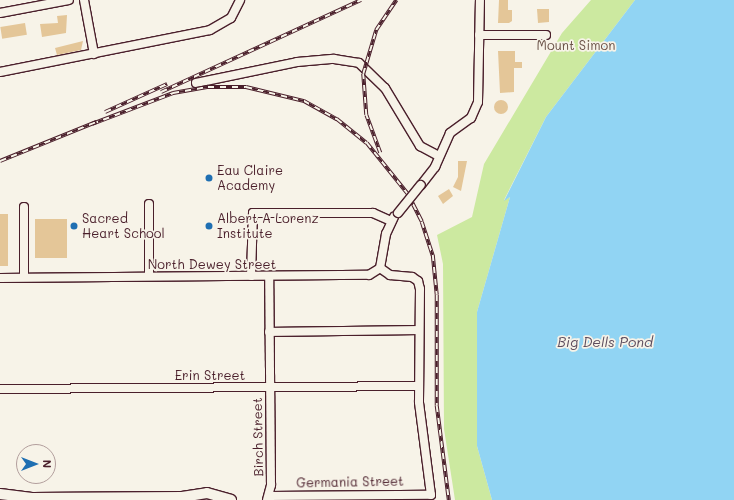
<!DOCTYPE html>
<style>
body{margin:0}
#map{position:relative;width:734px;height:500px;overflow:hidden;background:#f7f3e8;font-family:Mali,sans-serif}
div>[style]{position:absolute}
.green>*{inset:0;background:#cce9a0}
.water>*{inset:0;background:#91d4f3}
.building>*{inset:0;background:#e4c698;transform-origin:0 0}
.round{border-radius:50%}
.roads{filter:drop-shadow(1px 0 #4a1f2b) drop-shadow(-1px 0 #4a1f2b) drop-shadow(0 1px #4a1f2b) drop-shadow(0 -1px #4a1f2b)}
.minor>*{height:8px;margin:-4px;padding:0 4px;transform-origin:4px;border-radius:4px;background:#f7f3e8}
.major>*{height:10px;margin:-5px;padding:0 5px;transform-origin:5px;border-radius:5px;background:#f7f3e8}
.rail>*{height:3.5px;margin-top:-1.75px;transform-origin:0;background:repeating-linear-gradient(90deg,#f7f3e8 0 6px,#4a1f2b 0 12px);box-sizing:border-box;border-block:1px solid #4a1f2b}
.bridges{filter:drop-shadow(1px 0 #4a1f2b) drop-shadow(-1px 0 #4a1f2b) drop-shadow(0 1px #4a1f2b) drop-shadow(0 -1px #4a1f2b)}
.minor-bridge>*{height:8px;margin:-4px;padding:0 4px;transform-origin:4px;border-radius:4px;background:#f7f3e8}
.dots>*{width:11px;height:11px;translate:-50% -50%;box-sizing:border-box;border:2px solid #f7f3e8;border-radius:50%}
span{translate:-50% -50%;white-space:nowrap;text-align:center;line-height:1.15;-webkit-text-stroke:3.5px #f7f3e8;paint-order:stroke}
.park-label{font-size:13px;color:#6a5248}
.poi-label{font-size:13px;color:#4a1f2b}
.left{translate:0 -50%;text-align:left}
.street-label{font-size:13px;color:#4a1f2b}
.water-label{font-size:14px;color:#5c4c5d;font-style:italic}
.north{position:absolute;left:16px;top:444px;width:40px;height:40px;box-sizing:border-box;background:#f7f3e8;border:1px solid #b29e9c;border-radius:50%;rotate:90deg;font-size:11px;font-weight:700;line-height:16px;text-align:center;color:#4a1f2b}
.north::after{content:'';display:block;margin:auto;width:14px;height:18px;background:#1f6fb2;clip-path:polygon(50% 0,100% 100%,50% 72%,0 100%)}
</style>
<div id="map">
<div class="green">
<i style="clip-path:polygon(591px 0,635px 0,546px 117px,504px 200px,510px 197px,477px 312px,477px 446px,492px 500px,455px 500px,444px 429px,443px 264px,437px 235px,472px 217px,484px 164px,562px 33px)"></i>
</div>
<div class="water">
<i style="clip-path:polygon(635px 0,734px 0,734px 500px,492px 500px,477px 446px,477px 312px,510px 197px,504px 201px,546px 117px)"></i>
</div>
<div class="building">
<i style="clip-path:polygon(499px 0,508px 0,508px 10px,512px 10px,512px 21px,509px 23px,498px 23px)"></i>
<i style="clip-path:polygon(537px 9px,549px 9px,549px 22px,538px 23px)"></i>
<i style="clip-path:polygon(67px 15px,66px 33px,42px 37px,40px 24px,58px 23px,57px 16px)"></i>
<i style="left:25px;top:23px;width:12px;height:25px;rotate:81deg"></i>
<i style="clip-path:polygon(83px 41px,81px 50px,57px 55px,55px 48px)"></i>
<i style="clip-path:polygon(498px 51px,515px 51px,515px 62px,522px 62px,522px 68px,514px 68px,514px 92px,500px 93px)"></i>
<i class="round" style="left:494px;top:100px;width:14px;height:14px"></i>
<i style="clip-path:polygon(458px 161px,467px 161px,461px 191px,453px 187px,458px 177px)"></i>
<i style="clip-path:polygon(449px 189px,453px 196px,443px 204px,438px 196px)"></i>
<i style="left:0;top:214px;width:8px;height:52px"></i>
<i style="left:35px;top:219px;width:32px;height:39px"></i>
</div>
<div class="roads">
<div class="minor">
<i style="left:84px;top:0;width:55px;rotate:79.5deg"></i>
<i style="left:0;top:13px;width:70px;rotate:-10.7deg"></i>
<i style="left:479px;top:35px;width:67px"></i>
<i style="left:0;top:72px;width:214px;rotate:-11.3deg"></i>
<i style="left:210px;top:30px;width:24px;rotate:-30deg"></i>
<i style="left:231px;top:18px;width:20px;rotate:-63deg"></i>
<i style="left:196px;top:83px;width:103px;rotate:-11.7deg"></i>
<i style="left:297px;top:62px;width:37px;rotate:-5deg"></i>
<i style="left:334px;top:59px;width:25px;rotate:9deg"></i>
<i style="left:359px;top:63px;width:36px;rotate:44deg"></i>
<i style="left:385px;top:88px;width:68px;rotate:58.9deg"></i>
<i style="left:420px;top:146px;width:21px;rotate:28deg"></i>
<i style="left:421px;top:185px;width:23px;rotate:-52deg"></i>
<i style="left:435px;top:167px;width:37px;rotate:-66deg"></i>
<i style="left:450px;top:133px;width:26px;rotate:-36deg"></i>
<i style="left:471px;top:118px;width:17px;rotate:-66deg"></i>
<i style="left:478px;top:102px;width:102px;rotate:-88.9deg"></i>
<i style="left:380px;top:268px;width:35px;rotate:-80deg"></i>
<i style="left:386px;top:234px;width:19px;rotate:-65deg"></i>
<i style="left:149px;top:276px;width:72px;rotate:-90deg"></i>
<i style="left:251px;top:276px;width:63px;rotate:-88.2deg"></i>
<i style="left:253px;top:213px;width:120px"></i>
<i style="left:373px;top:213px;width:20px;rotate:24deg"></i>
<i style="left:24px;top:277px;width:70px;rotate:-90deg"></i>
<i style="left:0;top:278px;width:369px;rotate:-0.5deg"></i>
<i style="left:369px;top:275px;width:13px;rotate:-32deg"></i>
<i style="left:269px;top:332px;width:148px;rotate:-0.8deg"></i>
<i style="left:0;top:389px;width:419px;rotate:-0.4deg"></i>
<i style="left:269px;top:496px;width:162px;rotate:-0.4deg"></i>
<i style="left:431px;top:495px;width:94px;rotate:-97.4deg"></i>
<i style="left:419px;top:402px;width:113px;rotate:-89.5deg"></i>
<i style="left:420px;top:289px;width:8px;rotate:-104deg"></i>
<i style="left:418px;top:281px;width:7px;rotate:-146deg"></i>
<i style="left:412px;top:277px;width:22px;rotate:-175deg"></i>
<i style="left:390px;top:275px;width:12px;rotate:-145deg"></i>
<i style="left:267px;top:500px;width:16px;rotate:-75deg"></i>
<i style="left:271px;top:485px;width:209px;rotate:-90.5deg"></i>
</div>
<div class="major">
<i style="left:0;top:494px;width:32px;rotate:7deg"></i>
<i style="left:32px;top:498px;width:150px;rotate:-0.4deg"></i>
<i style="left:182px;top:497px;width:25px;rotate:-9deg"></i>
<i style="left:207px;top:493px;width:25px;rotate:16deg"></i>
</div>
</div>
<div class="rail">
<i style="left:161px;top:92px;width:220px;rotate:-24.7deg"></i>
<i style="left:105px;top:112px;width:68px;rotate:-24.3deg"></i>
<i style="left:92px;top:124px;width:87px;rotate:-20.9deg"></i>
<i style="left:173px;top:93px;width:36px;rotate:-10deg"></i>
<i style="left:208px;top:87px;width:38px"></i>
<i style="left:246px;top:87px;width:60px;rotate:13.6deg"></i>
<i style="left:304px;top:101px;width:38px;rotate:29deg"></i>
<i style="left:337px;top:119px;width:38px;rotate:39deg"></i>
<i style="left:367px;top:143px;width:65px;rotate:51.2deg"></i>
<i style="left:408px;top:194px;width:31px;rotate:63deg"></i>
<i style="left:422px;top:222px;width:35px;rotate:72deg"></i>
<i style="left:433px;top:255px;width:40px;rotate:84.3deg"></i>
<i style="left:437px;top:295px;width:111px;rotate:90deg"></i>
<i style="left:437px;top:406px;width:95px;rotate:82.7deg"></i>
<i style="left:380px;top:153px;width:40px;rotate:-110.2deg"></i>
<i style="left:366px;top:115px;width:41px;rotate:-94.2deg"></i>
<i style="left:363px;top:74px;width:46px;rotate:-73.5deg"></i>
<i style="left:376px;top:30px;width:36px;rotate:-56deg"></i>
<i style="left:0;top:161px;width:104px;rotate:-22.1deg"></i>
</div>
<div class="bridges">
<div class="minor-bridge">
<i style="left:398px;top:213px;width:36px;rotate:-51deg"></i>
</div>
</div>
<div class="dots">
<i style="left:209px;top:178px;background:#1f6fb2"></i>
<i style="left:74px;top:226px;background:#1f6fb2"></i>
<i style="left:209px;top:226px;background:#1f6fb2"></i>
</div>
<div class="park-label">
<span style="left:576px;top:45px">Mount Simon</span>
</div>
<div class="poi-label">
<span class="left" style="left:217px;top:178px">Eau Claire<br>Academy</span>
<span class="left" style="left:82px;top:226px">Sacred<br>Heart School</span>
<span class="left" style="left:217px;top:226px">Albert A Lorenz<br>Institute</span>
</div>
<div class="street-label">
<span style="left:212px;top:264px">North Dewey Street</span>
<span style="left:210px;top:375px">Erin Street</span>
<span style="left:258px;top:437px;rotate:-91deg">Birch Street</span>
<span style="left:350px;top:482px;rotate:-1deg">Germania Street</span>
</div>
<div class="water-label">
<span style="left:605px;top:342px">Big Dells Pond</span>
</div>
<div class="north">N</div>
</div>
